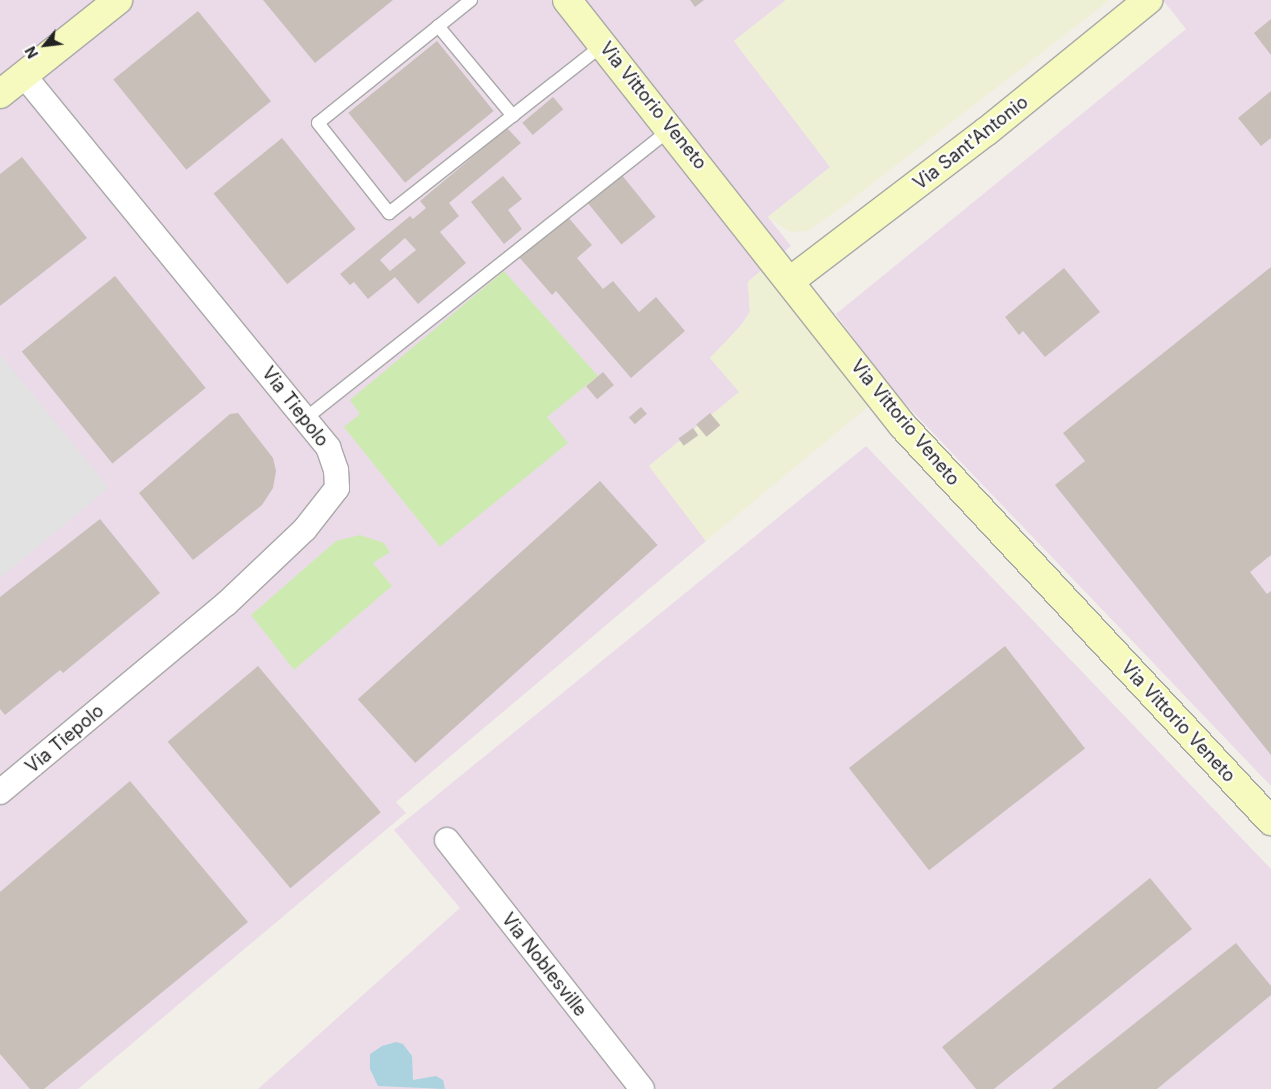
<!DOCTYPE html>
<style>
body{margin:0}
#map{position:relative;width:1271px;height:1089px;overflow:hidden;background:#f2efe9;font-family:Inter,sans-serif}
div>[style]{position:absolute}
.industrial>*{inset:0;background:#ebdbe8}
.farmland>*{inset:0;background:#eef0d5}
.grass>*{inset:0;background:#cdebb0}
.parking>*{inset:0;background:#e2e2e2}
.water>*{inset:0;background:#aad3df}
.building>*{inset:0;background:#c7bfb8;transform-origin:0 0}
.roads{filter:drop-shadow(1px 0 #a9a9a9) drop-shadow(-1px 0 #a9a9a9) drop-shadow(0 1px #a9a9a9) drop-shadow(0 -1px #a9a9a9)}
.lane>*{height:12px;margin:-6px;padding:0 6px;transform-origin:6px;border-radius:6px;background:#fff}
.street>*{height:24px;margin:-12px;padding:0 12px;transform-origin:12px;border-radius:12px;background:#fff}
.secondary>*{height:28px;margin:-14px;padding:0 14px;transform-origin:14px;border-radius:14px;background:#f7fabf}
span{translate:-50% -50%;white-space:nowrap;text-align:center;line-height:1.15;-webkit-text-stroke:4px #fff;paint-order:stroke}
.street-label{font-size:18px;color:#222}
.north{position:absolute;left:20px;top:20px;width:50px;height:50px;-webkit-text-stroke:4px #fff;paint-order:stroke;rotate:241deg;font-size:14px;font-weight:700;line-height:20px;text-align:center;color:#222}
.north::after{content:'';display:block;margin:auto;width:18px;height:22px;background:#222;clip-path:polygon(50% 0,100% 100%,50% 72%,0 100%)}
</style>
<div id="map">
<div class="industrial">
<i style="clip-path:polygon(0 0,786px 0,734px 41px,831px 167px,768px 217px,791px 246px,748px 282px,750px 312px,734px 335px,710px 358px,740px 392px,649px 466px,706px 541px,396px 802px,406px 813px,78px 1089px,0 1089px)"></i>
<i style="clip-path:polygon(1163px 0,1271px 0,1271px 786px,890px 388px,836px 314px,1186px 29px)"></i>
<i style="clip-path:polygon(866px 446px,1271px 869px,1271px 1089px,258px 1089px,460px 908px,394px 830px)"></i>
</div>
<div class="farmland">
<i style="clip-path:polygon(786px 0,1110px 0,846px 204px,808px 231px,790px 232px,768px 217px,830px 167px,734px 41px)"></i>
<i style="clip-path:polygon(763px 269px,869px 406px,706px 541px,649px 466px,739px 392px,710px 358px,745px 321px,750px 312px,748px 282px)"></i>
</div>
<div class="grass">
<i style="clip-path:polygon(504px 271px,598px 376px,547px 417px,568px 443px,440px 547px,344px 427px,360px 414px,350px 400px)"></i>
<i style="clip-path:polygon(360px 535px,384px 543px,390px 552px,373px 563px,392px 586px,294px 670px,251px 615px,336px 541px)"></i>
</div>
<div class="parking">
<i style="clip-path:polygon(0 354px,109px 488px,0 578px)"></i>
</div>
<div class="water">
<i style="clip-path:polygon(396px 1042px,403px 1044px,412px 1056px,413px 1080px,436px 1076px,443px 1080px,445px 1089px,378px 1086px,370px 1069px,370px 1054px,382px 1046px)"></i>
</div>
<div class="building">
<i style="clip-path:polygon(263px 0,393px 0,315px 63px)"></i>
<i style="clip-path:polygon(690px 0,704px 0,695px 7px)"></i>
<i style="left:198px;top:11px;width:116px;height:109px;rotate:51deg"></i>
<i style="clip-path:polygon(1271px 19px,1271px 55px,1254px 33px)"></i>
<i style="left:437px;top:41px;width:90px;height:114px;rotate:51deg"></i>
<i style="clip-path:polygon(1271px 91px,1271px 138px,1261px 146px,1238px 118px)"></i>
<i style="left:553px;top:97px;width:16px;height:40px;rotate:50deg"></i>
<i style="clip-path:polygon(evenodd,507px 128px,521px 143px,449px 203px,459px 216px,440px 232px,466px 263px,418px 304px,395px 277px,368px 299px,354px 282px,350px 285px,340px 274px,410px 216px,413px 219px,426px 208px,420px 201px,507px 128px,405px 238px,416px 250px,390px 271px,380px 260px,405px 238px)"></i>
<i style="left:282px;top:138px;width:117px;height:88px;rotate:51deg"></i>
<i style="clip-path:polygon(22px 157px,87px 238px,0 306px,0 174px)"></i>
<i style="left:621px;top:174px;width:55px;height:44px;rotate:51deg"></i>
<i style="clip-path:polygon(503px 176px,522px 199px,508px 210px,522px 229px,504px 244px,471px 202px)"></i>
<i style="clip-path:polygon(567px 216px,592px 245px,577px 258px,603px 289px,613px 281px,639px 312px,656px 297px,685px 331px,631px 378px,556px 291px,552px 295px,519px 257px)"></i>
<i style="clip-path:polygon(1271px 267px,1271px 555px,1250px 572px,1267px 594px,1271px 591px,1271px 755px,1055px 485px,1085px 461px,1063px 433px)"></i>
<i style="clip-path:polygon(1064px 268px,1100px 312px,1045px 357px,1023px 331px,1019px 335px,1005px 317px)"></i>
<i style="left:115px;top:276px;width:144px;height:120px;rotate:51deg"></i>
<i style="left:603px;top:372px;width:17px;height:22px;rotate:50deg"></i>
<i style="left:641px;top:407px;width:9px;height:16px;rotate:49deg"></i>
<i style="clip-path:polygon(238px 413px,273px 458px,276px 471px,273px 488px,262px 505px,193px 560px,139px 493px,230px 414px)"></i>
<i style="left:710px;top:413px;width:16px;height:18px;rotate:50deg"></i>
<i style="left:693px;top:428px;width:9px;height:18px;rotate:54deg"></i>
<i style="left:600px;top:481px;width:86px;height:326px;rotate:48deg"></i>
<i style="clip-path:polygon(100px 519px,160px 593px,63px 673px,60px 670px,5px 715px,0 709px,0 597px)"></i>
<i style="left:1005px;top:646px;width:130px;height:198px;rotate:52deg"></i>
<i style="left:258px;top:666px;width:191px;height:118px;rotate:50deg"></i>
<i style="clip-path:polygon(130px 781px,248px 922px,44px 1089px,30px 1089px,0 1054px,0 892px)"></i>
<i style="clip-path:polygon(1150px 878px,1192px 929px,994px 1089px,976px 1089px,942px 1047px)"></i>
<i style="clip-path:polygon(1236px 943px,1271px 986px,1271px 995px,1157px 1089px,1052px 1089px)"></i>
</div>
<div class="roads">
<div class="lane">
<i style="left:471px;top:0;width:196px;rotate:141.2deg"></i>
<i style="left:318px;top:123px;width:115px;rotate:51.7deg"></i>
<i style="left:389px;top:213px;width:273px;rotate:-38.2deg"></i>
<i style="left:438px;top:26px;width:117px;rotate:50.2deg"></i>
<i style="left:306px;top:418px;width:466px;rotate:-38.4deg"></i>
</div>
<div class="street">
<i style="left:0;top:792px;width:294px;rotate:-39.8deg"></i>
<i style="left:226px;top:604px;width:109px;rotate:-43.5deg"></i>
<i style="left:305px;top:529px;width:52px;rotate:-52deg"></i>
<i style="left:337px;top:488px;width:18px;rotate:-93deg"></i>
<i style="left:336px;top:470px;width:24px;rotate:-109deg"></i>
<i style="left:328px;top:447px;width:480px;rotate:-129.3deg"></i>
<i style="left:447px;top:840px;width:316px;rotate:51.9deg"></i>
</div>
<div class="secondary">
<i style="left:567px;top:0;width:543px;rotate:51.74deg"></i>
<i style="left:903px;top:426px;width:540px;rotate:47.03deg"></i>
<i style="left:0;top:94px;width:151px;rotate:-38.5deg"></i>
<i style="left:790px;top:281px;width:248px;rotate:-37.3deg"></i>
<i style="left:987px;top:131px;width:208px;rotate:-39.1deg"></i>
</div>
</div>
<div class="street-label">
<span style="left:653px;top:106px;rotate:51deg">Via Vittorio Veneto</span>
<span style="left:971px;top:143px;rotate:-38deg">Via Sant'Antonio</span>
<span style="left:295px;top:407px;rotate:52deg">Via Tiepolo</span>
<span style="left:905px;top:423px;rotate:50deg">Via Vittorio Veneto</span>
<span style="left:1178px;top:722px;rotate:47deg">Via Vittorio Veneto</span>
<span style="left:65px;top:739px;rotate:-40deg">Via Tiepolo</span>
<span style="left:544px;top:965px;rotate:52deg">Via Noblesville</span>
</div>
<div class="north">N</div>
</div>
